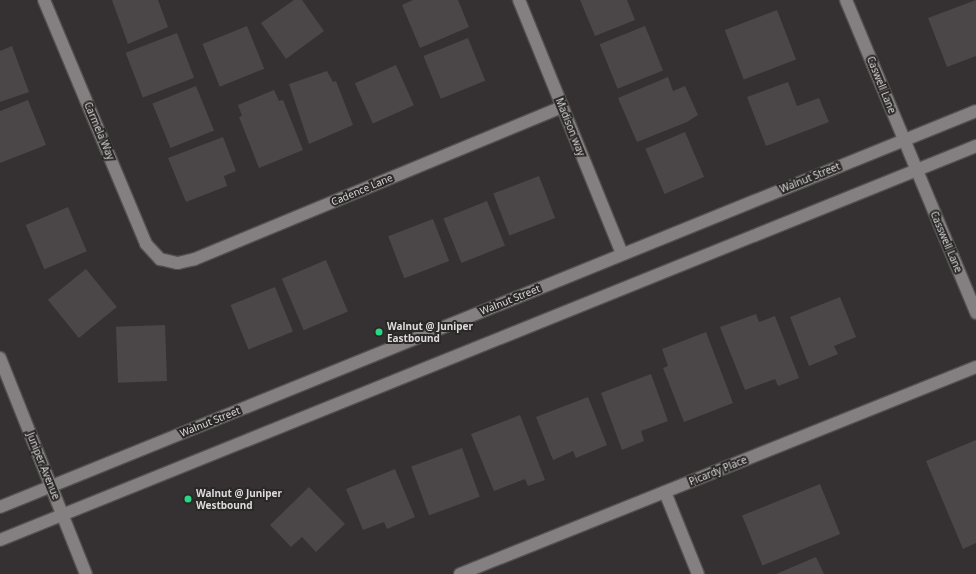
<!DOCTYPE html>
<style>
body{margin:0}
#map{position:relative;width:976px;height:574px;overflow:hidden;background:#353132;font-family:"Noto Sans",sans-serif}
div>[style]{position:absolute}
.building>*{inset:0;background:#4b4748;transform-origin:0 0}
.roads{filter:drop-shadow(1px 0 #534f50) drop-shadow(-1px 0 #534f50) drop-shadow(0 1px #534f50) drop-shadow(0 -1px #534f50)}
.minor>*{height:12px;margin:-6px;padding:0 6px;transform-origin:6px;border-radius:6px;background:#847f80}
.dots>*{width:11px;height:11px;translate:-50% -50%;box-sizing:border-box;border:2px solid #2b2828;border-radius:50%}
span{translate:-50% -50%;white-space:nowrap;text-align:center;line-height:1.15;-webkit-text-stroke:4px #2b2828;paint-order:stroke}
.street-label{font-size:10px;color:#dddadb}
.poi-label{font-size:10px;color:#dddadb;font-weight:700}
.left{translate:0 -50%;text-align:left}
</style>
<div id="map">
<div class="building">
<i style="clip-path:polygon(112px 0,158px 0,168px 27px,128px 44px)"></i>
<i style="clip-path:polygon(294px 0,302px 0,324px 31px,286px 59px,261px 23px)"></i>
<i style="clip-path:polygon(413px 0,458px 0,469px 27px,420px 48px,402px 5px)"></i>
<i style="clip-path:polygon(580px 0,627px 0,635px 20px,595px 36px)"></i>
<i style="clip-path:polygon(976px 0,976px 56px,947px 67px,928px 18px)"></i>
<i style="left:777px;top:10px;width:53px;height:56px;rotate:69deg"></i>
<i style="left:247px;top:26px;width:46px;height:48px;rotate:68deg"></i>
<i style="left:645px;top:26px;width:48px;height:49px;rotate:68deg"></i>
<i style="left:177px;top:33px;width:48px;height:55px;rotate:69deg"></i>
<i style="left:468px;top:38px;width:46px;height:48px;rotate:68deg"></i>
<i style="clip-path:polygon(12px 46px,29px 92px,0 102px,0 51px)"></i>
<i style="left:396px;top:65px;width:44px;height:45px;rotate:66deg"></i>
<i style="clip-path:polygon(327px 71px,333px 82px,336px 81px,353px 125px,309px 144px,289px 84px)"></i>
<i style="clip-path:polygon(668px 77px,673px 91px,685px 86px,698px 115px,687px 122px,637px 142px,618px 98px)"></i>
<i style="clip-path:polygon(788px 82px,797px 106px,819px 98px,829px 122px,766px 146px,747px 97px)"></i>
<i style="left:196px;top:86px;width:48px;height:47px;rotate:68deg"></i>
<i style="clip-path:polygon(274px 90px,279px 101px,283px 100px,303px 150px,259px 168px,239px 117px,242px 116px,238px 105px)"></i>
<i style="clip-path:polygon(28px 100px,46px 145px,0 163px,0 111px)"></i>
<i style="left:685px;top:132px;width:49px;height:43px;rotate:67deg"></i>
<i style="clip-path:polygon(223px 137px,236px 171px,224px 176px,227px 186px,186px 202px,168px 158px)"></i>
<i style="left:539px;top:176px;width:45px;height:49px;rotate:69deg"></i>
<i style="left:487px;top:201px;width:48px;height:47px;rotate:68deg"></i>
<i style="left:68px;top:207px;width:48px;height:46px;rotate:67deg"></i>
<i style="left:433px;top:219px;width:45px;height:48px;rotate:69deg"></i>
<i style="left:326px;top:260px;width:56px;height:48px;rotate:67deg"></i>
<i style="left:86px;top:269px;width:49px;height:49px;rotate:51deg"></i>
<i style="left:275px;top:287px;width:48px;height:48px;rotate:68deg"></i>
<i style="clip-path:polygon(840px 297px,856px 337px,834px 346px,838px 354px,809px 366px,790px 317px)"></i>
<i style="clip-path:polygon(756px 314px,759px 322px,775px 316px,799px 378px,778px 386px,775px 379px,745px 390px,720px 327px)"></i>
<i style="left:165px;top:325px;width:56px;height:49px;rotate:88deg"></i>
<i style="clip-path:polygon(706px 332px,733px 403px,684px 422px,663px 368px,668px 366px,662px 349px)"></i>
<i style="clip-path:polygon(651px 374px,668px 421px,641px 431px,644px 441px,622px 450px,601px 393px)"></i>
<i style="clip-path:polygon(588px 397px,607px 445px,576px 458px,573px 451px,553px 460px,536px 417px)"></i>
<i style="clip-path:polygon(520px 415px,545px 480px,528px 486px,525px 479px,494px 491px,471px 434px)"></i>
<i style="clip-path:polygon(976px 440px,976px 543px,963px 549px,926px 461px)"></i>
<i style="left:462px;top:448px;width:52px;height:54px;rotate:70deg"></i>
<i style="clip-path:polygon(395px 469px,415px 517px,387px 529px,384px 522px,363px 530px,346px 489px)"></i>
<i style="left:820px;top:484px;width:54px;height:84px;rotate:68deg"></i>
<i style="clip-path:polygon(309px 487px,345px 524px,316px 552px,302px 537px,291px 547px,270px 525px)"></i>
<i style="clip-path:polygon(816px 557px,824px 574px,776px 574px)"></i>
</div>
<div class="roads">
<div class="minor">
<i style="left:44px;top:0;width:264px;rotate:67.3deg"></i>
<i style="left:146px;top:244px;width:21px;rotate:47deg"></i>
<i style="left:160px;top:259px;width:18px;rotate:13deg"></i>
<i style="left:178px;top:263px;width:17px;rotate:-13deg"></i>
<i style="left:195px;top:259px;width:397px;rotate:-22.5deg"></i>
<i style="left:519px;top:0;width:274px;rotate:67.9deg"></i>
<i style="left:846px;top:0;width:339px;rotate:67.4deg"></i>
<i style="left:0;top:358px;width:232px;rotate:68.3deg"></i>
<i style="left:665px;top:492px;width:88px;rotate:68.1deg"></i>
<i style="left:0;top:507px;width:1053px;rotate:-22.08deg"></i>
<i style="left:0;top:540px;width:1053px;rotate:-21.98deg"></i>
<i style="left:460px;top:574px;width:556px;rotate:-21.86deg"></i>
</div>
</div>
<div class="dots">
<i style="left:379px;top:332px;background:#27d885"></i>
<i style="left:188px;top:499px;background:#27d885"></i>
</div>
<div class="street-label">
<span style="left:881px;top:85px;rotate:68deg">Caswell Lane</span>
<span style="left:570px;top:127px;rotate:68deg">Madison way</span>
<span style="left:99px;top:131px;rotate:67deg">Carmela Way</span>
<span style="left:810px;top:178px;rotate:-22deg">Walnut Street</span>
<span style="left:362px;top:190px;rotate:-23deg">Cadence Lane</span>
<span style="left:946px;top:242px;rotate:67deg">Casswell Lane</span>
<span style="left:510px;top:300px;rotate:-22deg">Walnut Street</span>
<span style="left:210px;top:422px;rotate:-22deg">Walnut Street</span>
<span style="left:43px;top:466px;rotate:68deg">Juniper Avenue</span>
<span style="left:718px;top:471px;rotate:-22deg">Picardy Place</span>
</div>
<div class="poi-label">
<span class="left" style="left:387px;top:332px">Walnut @ Juniper<br>Eastbound</span>
<span class="left" style="left:196px;top:499px">Walnut @ Juniper<br>Westbound</span>
</div>
</div>
